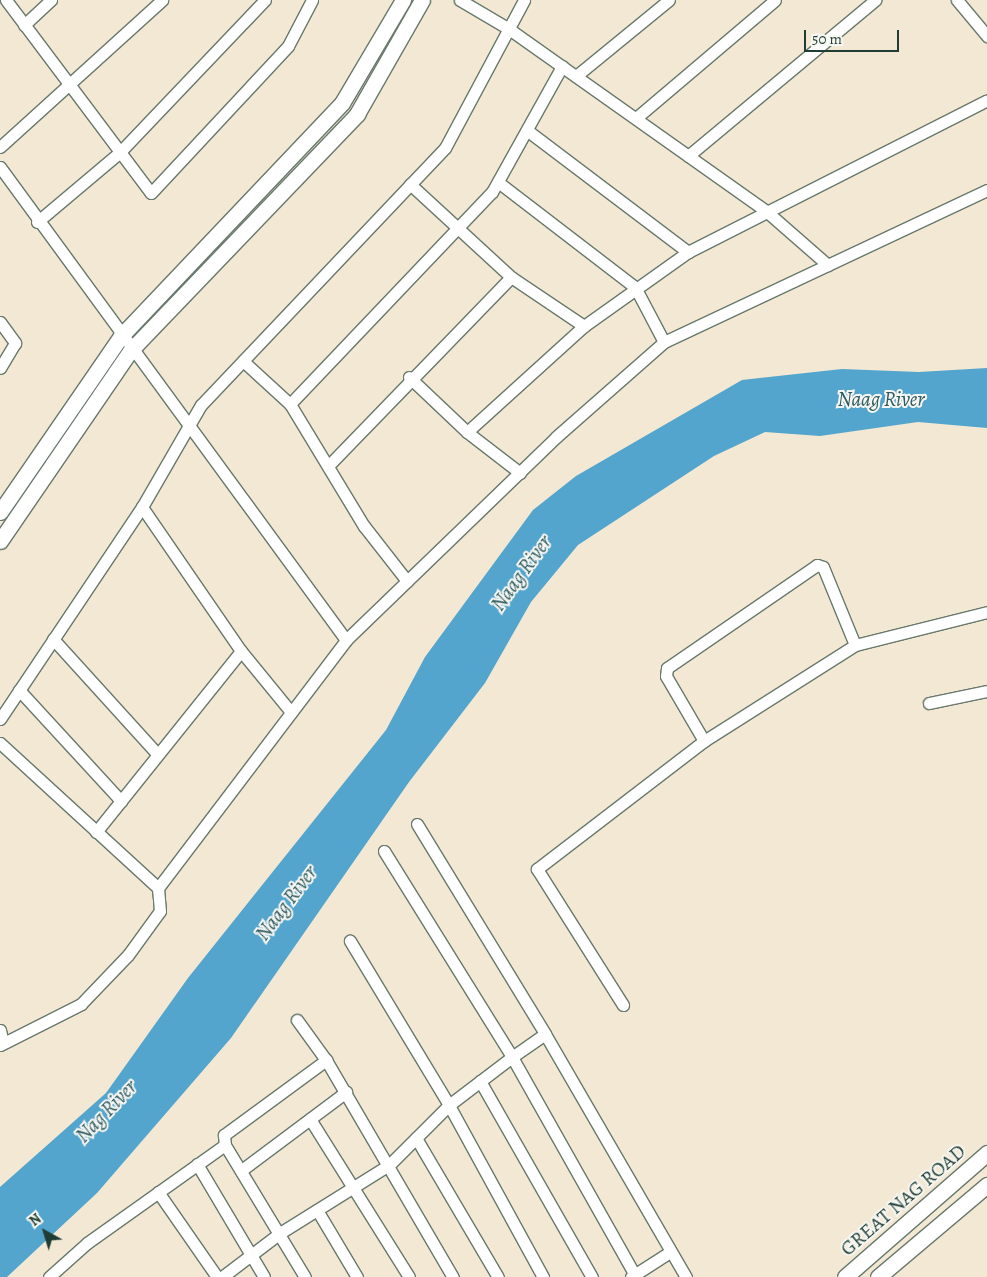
<!DOCTYPE html>
<style>
body{margin:0}
#map{position:relative;width:987px;height:1277px;overflow:hidden;background:#f2e8d3;font-family:Alegreya,serif}
div>[style]{position:absolute}
.water>*{inset:0;background:#53a5ce}
.roads{filter:drop-shadow(1px 0 #69796c) drop-shadow(-1px 0 #69796c) drop-shadow(0 1px #69796c) drop-shadow(0 -1px #69796c)}
.street>*{height:11px;margin:-5.5px;padding:0 5.5px;transform-origin:5.5px;border-radius:5.5px;background:#fff}
.secondary>*{height:15px;margin:-7.5px;padding:0 7.5px;transform-origin:7.5px;border-radius:7.5px;background:#fff}
span{translate:-50% -50%;white-space:nowrap;text-align:center;line-height:1.15;-webkit-text-stroke:4px #f6f6f2;paint-order:stroke}
.street-label{font-size:20px;color:#1f3d34}
.water-label{font-size:21px;color:#2f5c62;font-style:italic}
.north{position:absolute;left:20px;top:1207px;width:50px;height:50px;-webkit-text-stroke:4px #f6f6f2;paint-order:stroke;rotate:321deg;font-size:14px;font-weight:700;line-height:20px;text-align:center;color:#1f3d34}
.north::after{content:'';display:block;margin:auto;width:18px;height:22px;background:#1f3d34;clip-path:polygon(50% 0,100% 100%,50% 72%,0 100%)}
.scale{position:absolute;left:804px;top:30px;width:95px;height:22px;box-sizing:border-box;border:2px solid #1f3d34;border-top:0;padding-left:6px;font-size:15px;line-height:18px;white-space:nowrap;color:#1f3d34;-webkit-text-stroke:4px #f6f6f2;paint-order:stroke}
</style>
<div id="map">
<div class="water">
<i style="clip-path:polygon(987px 368px,987px 428px,918px 422px,820px 436px,765px 432px,714px 456px,578px 545px,531px 602px,485px 683px,409px 782px,231px 1038px,97px 1193px,7px 1277px,0 1277px,0 1187px,106px 1093px,188px 978px,386px 730px,425px 657px,533px 510px,576px 476px,742px 380px,842px 369px,919px 372px)"></i>
</div>
<div class="roads">
<div class="street">
<i style="left:6px;top:0;width:241px;rotate:53.1deg"></i>
<i style="left:151px;top:193px;width:201px;rotate:-47deg"></i>
<i style="left:288px;top:46px;width:52px;rotate:-62.4deg"></i>
<i style="left:460px;top:0;width:57px;rotate:30.6deg"></i>
<i style="left:509px;top:29px;width:315px;rotate:35.3deg"></i>
<i style="left:766px;top:211px;width:82px;rotate:41.1deg"></i>
<i style="left:957px;top:0;width:47px;rotate:50.2deg"></i>
<i style="left:24px;top:25px;width:37px;rotate:-43deg"></i>
<i style="left:576px;top:76px;width:120px;rotate:-39.3deg"></i>
<i style="left:636px;top:118px;width:182px;rotate:-40.3deg"></i>
<i style="left:528px;top:131px;width:201px;rotate:37.1deg"></i>
<i style="left:0;top:147px;width:219px;rotate:-42.2deg"></i>
<i style="left:688px;top:156px;width:244px;rotate:-39.8deg"></i>
<i style="left:0;top:167px;width:586px;rotate:53.81deg"></i>
<i style="left:346px;top:640px;width:292px;rotate:-44deg"></i>
<i style="left:556px;top:437px;width:144px;rotate:-41.3deg"></i>
<i style="left:664px;top:342px;width:357px;rotate:-25.2deg"></i>
<i style="left:498px;top:182px;width:173px;rotate:37.5deg"></i>
<i style="left:635px;top:287px;width:62px;rotate:62.2deg"></i>
<i style="left:37px;top:222px;width:109px;rotate:-40.1deg"></i>
<i style="left:120px;top:152px;width:210px;rotate:-46.4deg"></i>
<i style="left:511px;top:277px;width:88px;rotate:33.9deg"></i>
<i style="left:0;top:322px;width:26px;rotate:54deg"></i>
<i style="left:15px;top:343px;width:29px;rotate:121deg"></i>
<i style="left:243px;top:361px;width:64px;rotate:42.5deg"></i>
<i style="left:290px;top:404px;width:143px;rotate:58.8deg"></i>
<i style="left:364px;top:526px;width:70px;rotate:52deg"></i>
<i style="left:409px;top:377px;width:80px;rotate:43.5deg"></i>
<i style="left:467px;top:432px;width:67px;rotate:37.7deg"></i>
<i style="left:290px;top:404px;width:293px;rotate:-46.4deg"></i>
<i style="left:492px;top:192px;width:144px;rotate:-60.9deg"></i>
<i style="left:467px;top:432px;width:158px;rotate:-42.2deg"></i>
<i style="left:584px;top:326px;width:128px;rotate:-35.4deg"></i>
<i style="left:688px;top:252px;width:335px;rotate:-26.9deg"></i>
<i style="left:328px;top:466px;width:263px;rotate:-45.9deg"></i>
<i style="left:511px;top:277px;width:137px;rotate:-137.4deg"></i>
<i style="left:53px;top:639px;width:156px;rotate:47.8deg"></i>
<i style="left:241px;top:651px;width:79px;rotate:50.7deg"></i>
<i style="left:19px;top:690px;width:151px;rotate:47.4deg"></i>
<i style="left:929px;top:703px;width:59px;rotate:-11.7deg"></i>
<i style="left:0;top:719px;width:255px;rotate:-56.2deg"></i>
<i style="left:704px;top:741px;width:75px;rotate:-120.3deg"></i>
<i style="left:666px;top:676px;width:8px;rotate:-83deg"></i>
<i style="left:667px;top:668px;width:182px;rotate:-34.5deg"></i>
<i style="left:817px;top:565px;width:6px;rotate:18deg"></i>
<i style="left:823px;top:567px;width:84px;rotate:67.7deg"></i>
<i style="left:0;top:743px;width:214px;rotate:42.5deg"></i>
<i style="left:417px;top:824px;width:246px;rotate:58.6deg"></i>
<i style="left:96px;top:832px;width:232px;rotate:-51.3deg"></i>
<i style="left:241px;top:651px;width:175px;rotate:-124.5deg"></i>
<i style="left:142px;top:507px;width:118px;rotate:-60deg"></i>
<i style="left:201px;top:405px;width:354px;rotate:-46.5deg"></i>
<i style="left:445px;top:148px;width:168px;rotate:-61.9deg"></i>
<i style="left:384px;top:851px;width:243px;rotate:58.1deg"></i>
<i style="left:512px;top:1057px;width:40px;rotate:-34.9deg"></i>
<i style="left:545px;top:1034px;width:281px;rotate:59.9deg"></i>
<i style="left:623px;top:1005px;width:161px;rotate:-122.3deg"></i>
<i style="left:537px;top:869px;width:210px;rotate:-37.5deg"></i>
<i style="left:704px;top:741px;width:179px;rotate:-32.4deg"></i>
<i style="left:855px;top:645px;width:136px;rotate:-14deg"></i>
<i style="left:297px;top:1020px;width:49px;rotate:54.1deg"></i>
<i style="left:0;top:1030px;width:13px;rotate:77deg"></i>
<i style="left:0;top:1045px;width:91px;rotate:-26.8deg"></i>
<i style="left:81px;top:1004px;width:68px;rotate:-46.2deg"></i>
<i style="left:128px;top:955px;width:54px;rotate:-54deg"></i>
<i style="left:160px;top:911px;width:23px;rotate:-95deg"></i>
<i style="left:158px;top:888px;width:311px;rotate:-52.8deg"></i>
<i style="left:480px;top:1081px;width:226px;rotate:60.3deg"></i>
<i style="left:310px;top:1119px;width:186px;rotate:57.9deg"></i>
<i style="left:416px;top:1138px;width:161px;rotate:59.5deg"></i>
<i style="left:225px;top:1145px;width:154px;rotate:58.8deg"></i>
<i style="left:197px;top:1164px;width:131px;rotate:59.3deg"></i>
<i style="left:243px;top:1169px;width:129px;rotate:-36.8deg"></i>
<i style="left:158px;top:1192px;width:103px;rotate:55.2deg"></i>
<i style="left:317px;top:1210px;width:78px;rotate:59.2deg"></i>
<i style="left:49px;top:1277px;width:51px;rotate:-41.8deg"></i>
<i style="left:87px;top:1243px;width:169px;rotate:-35.4deg"></i>
<i style="left:225px;top:1145px;width:10px;rotate:-96deg"></i>
<i style="left:224px;top:1135px;width:127px;rotate:-36.3deg"></i>
<i style="left:326px;top:1060px;width:251px;rotate:59.7deg"></i>
<i style="left:222px;top:1277px;width:73px;rotate:-37.2deg"></i>
<i style="left:280px;top:1233px;width:128px;rotate:-32deg"></i>
<i style="left:389px;top:1165px;width:85px;rotate:-45deg"></i>
<i style="left:449px;top:1105px;width:192px;rotate:-121.1deg"></i>
<i style="left:543px;top:1277px;width:196px;rotate:-118.7deg"></i>
<i style="left:449px;top:1105px;width:79px;rotate:-37.3deg"></i>
<i style="left:512px;top:1057px;width:253px;rotate:60.6deg"></i>
<i style="left:631px;top:1277px;width:46px;rotate:-32.7deg"></i>
</div>
<div class="secondary">
<i style="left:0;top:512px;width:214px;rotate:-55.5deg"></i>
<i style="left:121px;top:336px;width:321px;rotate:-46.5deg"></i>
<i style="left:342px;top:103px;width:120px;rotate:-59.4deg"></i>
<i style="left:0;top:541px;width:232px;rotate:-55.6deg"></i>
<i style="left:131px;top:350px;width:327px;rotate:-46.2deg"></i>
<i style="left:357px;top:114px;width:131px;rotate:-60.3deg"></i>
<i style="left:845px;top:1277px;width:189px;rotate:-41.1deg"></i>
<i style="left:878px;top:1277px;width:143px;rotate:-40.2deg"></i>
</div>
</div>
<div class="street-label">
<span style="left:903px;top:1200px;rotate:-41deg">GREAT NAG ROAD</span>
</div>
<div class="water-label">
<span style="left:881px;top:399px">Naag River</span>
<span style="left:521px;top:573px;rotate:-54deg">Naag River</span>
<span style="left:286px;top:903px;rotate:-53deg">Naag River</span>
<span style="left:106px;top:1111px;rotate:-46deg">Nag River</span>
</div>
<div class="north">N</div>
<div class="scale">50 m</div>
</div>
